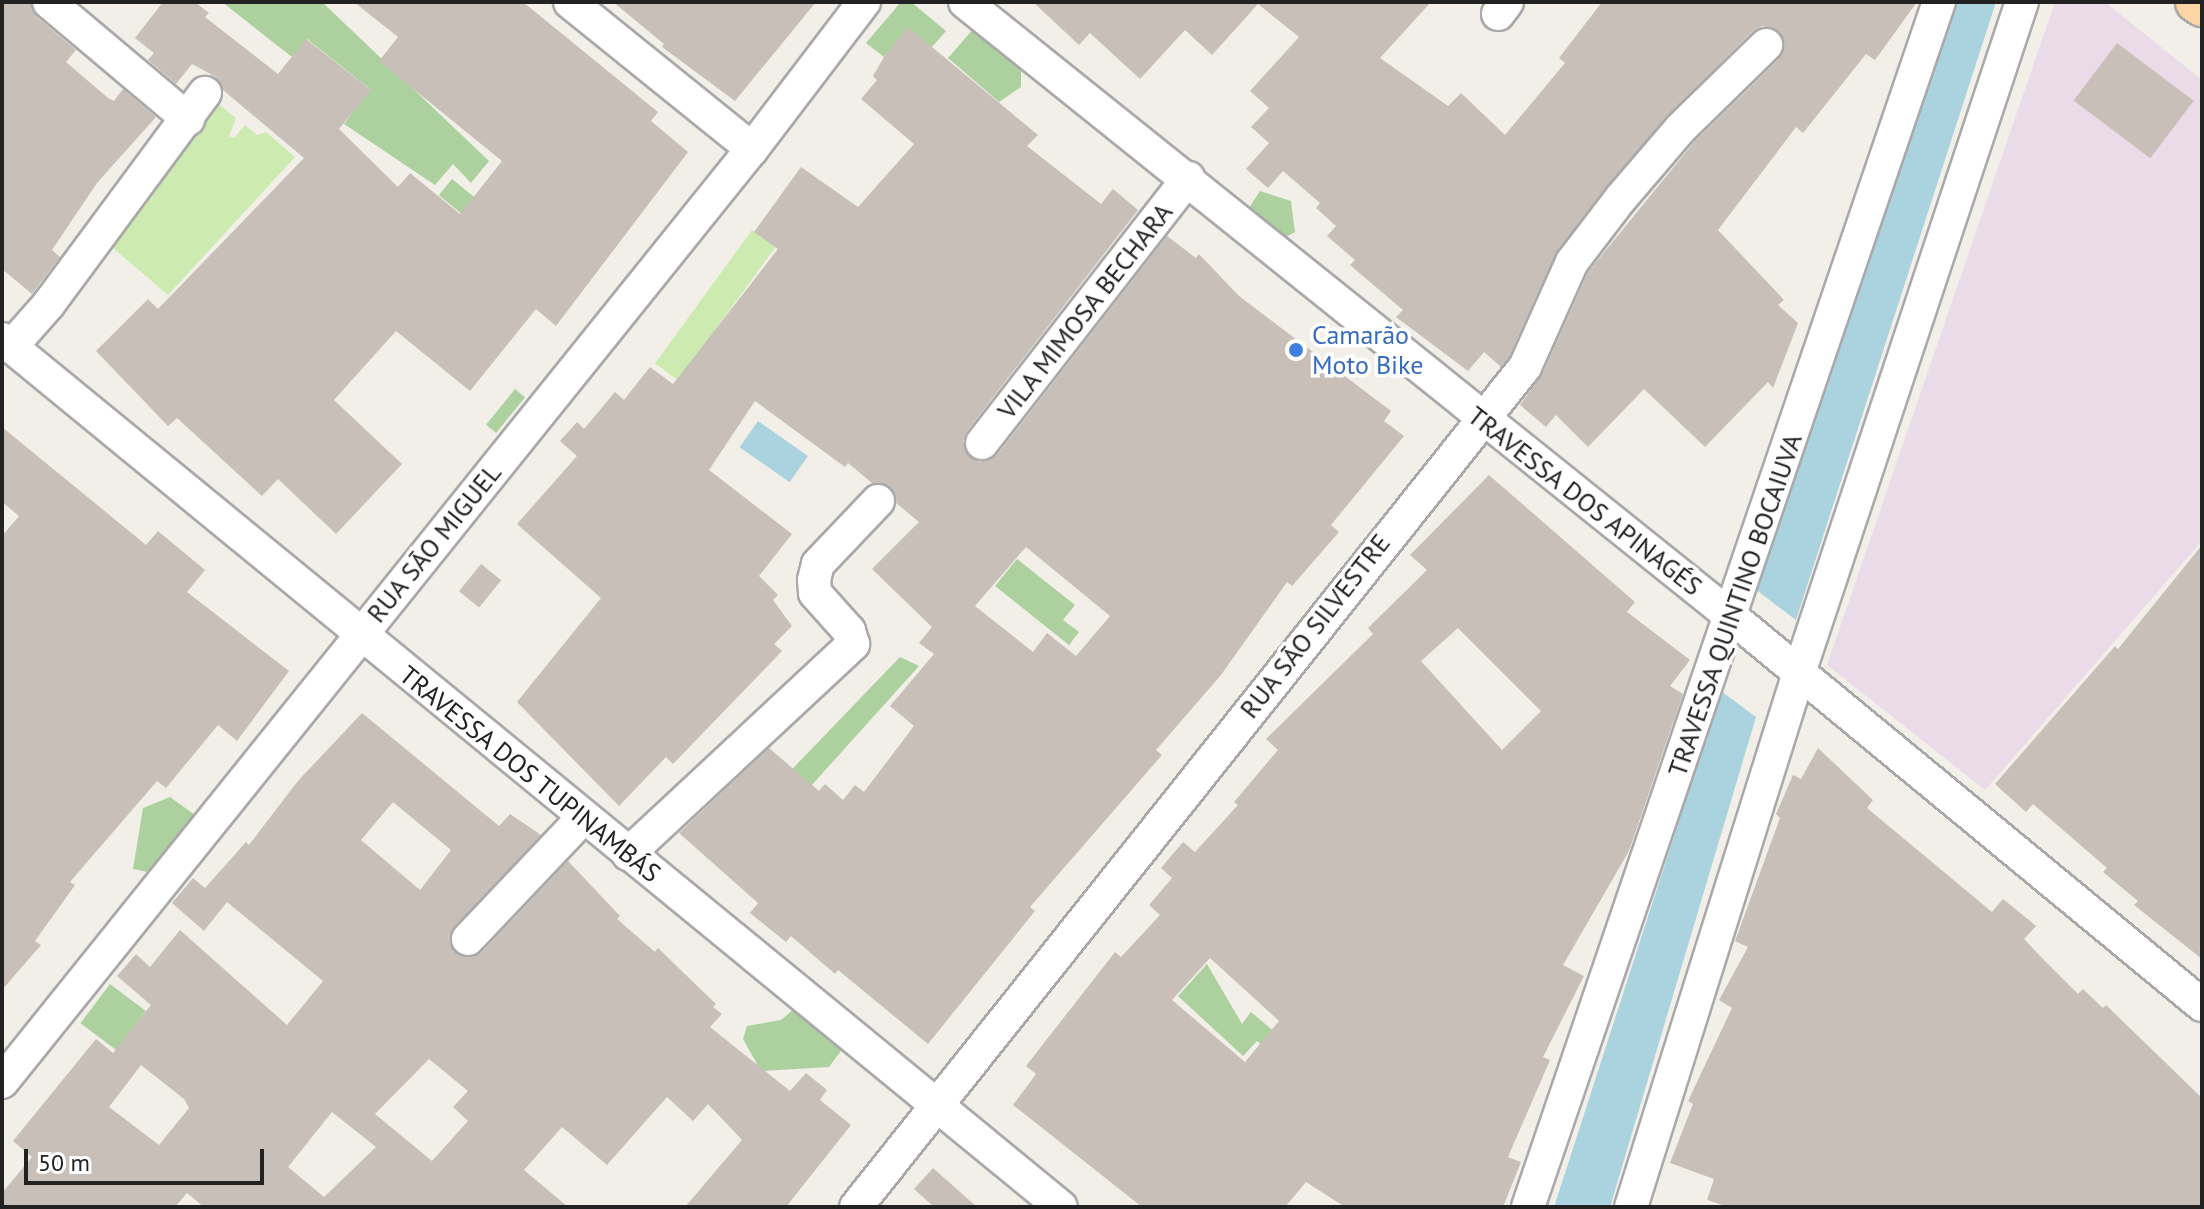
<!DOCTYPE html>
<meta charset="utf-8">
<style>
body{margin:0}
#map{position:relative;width:2204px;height:1209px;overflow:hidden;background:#f2efe9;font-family:"PT Sans",sans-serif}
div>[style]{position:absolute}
.industrial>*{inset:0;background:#ebdbe8}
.grass>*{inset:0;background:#cdebb0;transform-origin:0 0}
.forest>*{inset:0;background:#add19e;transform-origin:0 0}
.water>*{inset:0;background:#aad3df;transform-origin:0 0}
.building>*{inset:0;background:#c7bfb8;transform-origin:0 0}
.roads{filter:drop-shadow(2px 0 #a9a9a9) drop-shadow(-2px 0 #a9a9a9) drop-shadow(0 2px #a9a9a9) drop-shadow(0 -2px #a9a9a9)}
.minor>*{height:32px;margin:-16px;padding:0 16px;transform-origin:16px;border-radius:16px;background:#fff}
.major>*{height:40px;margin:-20px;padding:0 20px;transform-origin:20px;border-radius:20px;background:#fcd6a4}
.dots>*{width:22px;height:22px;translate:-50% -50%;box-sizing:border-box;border:4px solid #fff;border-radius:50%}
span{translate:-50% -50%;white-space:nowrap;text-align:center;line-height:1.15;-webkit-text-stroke:7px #fff;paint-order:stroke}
.street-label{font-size:26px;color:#222}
.shop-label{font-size:26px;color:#366cbe}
.left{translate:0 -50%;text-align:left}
.frame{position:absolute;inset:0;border:4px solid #222;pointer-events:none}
.scale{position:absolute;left:24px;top:1149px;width:240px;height:36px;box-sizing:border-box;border:4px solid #222;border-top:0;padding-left:10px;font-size:24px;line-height:28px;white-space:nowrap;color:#222;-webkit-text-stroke:6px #fff;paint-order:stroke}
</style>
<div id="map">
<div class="industrial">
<i style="clip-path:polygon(2055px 2px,2105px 2px,2202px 80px,2202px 541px,1985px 790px,1827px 665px)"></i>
</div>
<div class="grass">
<i style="clip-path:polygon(212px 99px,236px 118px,229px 136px,234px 138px,245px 125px,257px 135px,266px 132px,295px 157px,168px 295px,107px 243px)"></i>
<i style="left:752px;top:230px;width:29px;height:165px;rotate:36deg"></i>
</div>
<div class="forest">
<i style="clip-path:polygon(222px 2px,322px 2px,489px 161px,471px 183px,453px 164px,435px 185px,344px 124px,370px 89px,307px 39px,292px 57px)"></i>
<i style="clip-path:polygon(901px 2px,911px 2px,946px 31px,932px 47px,908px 28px,884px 57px,866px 43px)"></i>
<i style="clip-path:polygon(974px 28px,1021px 68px,1021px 87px,999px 102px,948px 58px)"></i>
<i style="left:452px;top:179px;width:73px;height:21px;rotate:39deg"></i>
<i style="clip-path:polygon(1260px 191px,1291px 201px,1295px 232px,1277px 242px,1247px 211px)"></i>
<i style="left:515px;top:389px;width:13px;height:46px;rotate:39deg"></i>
<i style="clip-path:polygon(1017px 559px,1075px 605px,1063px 620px,1079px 632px,1069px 645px,995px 586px)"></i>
<i style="clip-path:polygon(900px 657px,919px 666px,730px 876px,774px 788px)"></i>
<i style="clip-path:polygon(170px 797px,195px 815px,152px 873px,133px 869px,143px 808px)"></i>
<i style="clip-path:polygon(1207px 964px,1242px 1024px,1251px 1012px,1289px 1044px,1276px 1058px,1257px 1041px,1243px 1056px,1178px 996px)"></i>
<i style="left:110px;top:984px;width:45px;height:49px;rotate:37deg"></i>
<i style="clip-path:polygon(795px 1008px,843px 1048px,829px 1067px,761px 1071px,743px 1039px,747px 1026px,781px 1020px)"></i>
</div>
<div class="water">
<i style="clip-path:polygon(1952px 2px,1996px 2px,1796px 620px,1755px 589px)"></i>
<i style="left:758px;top:421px;width:61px;height:32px;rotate:35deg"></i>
<i style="clip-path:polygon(1721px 691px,1756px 717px,1610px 1207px,1554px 1207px)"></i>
</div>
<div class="building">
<i style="clip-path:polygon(2px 2px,30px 2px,37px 17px,76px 50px,66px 62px,108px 98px,114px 101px,123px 89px,156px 117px,97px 183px,52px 250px,60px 257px,32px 294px,2px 269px)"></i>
<i style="clip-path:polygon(163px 2px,195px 2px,209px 13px,205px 17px,278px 74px,306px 39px,371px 90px,339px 129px,398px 187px,410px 173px,460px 214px,502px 161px,379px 61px,398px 37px,354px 2px,523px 2px,658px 112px,651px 121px,688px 152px,556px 326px,536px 309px,470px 391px,396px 331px,334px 400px,402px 464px,336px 534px,278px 479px,262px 496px,177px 418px,168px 426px,96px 351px,148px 299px,158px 309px,304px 158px,223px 90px,216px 77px,192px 64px,176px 84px,148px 60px,154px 53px,135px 38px)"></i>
<i style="clip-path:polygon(613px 2px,816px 2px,735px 101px,662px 47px,664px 44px)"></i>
<i style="clip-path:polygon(1033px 2px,1431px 2px,1380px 58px,1448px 106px,1461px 93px,1505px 135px,1565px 63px,1559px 58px,1602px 2px,1917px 2px,1875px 60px,1866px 54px,1803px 133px,1796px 127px,1718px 230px,1784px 300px,1778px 305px,1798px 323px,1773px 388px,1768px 382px,1705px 447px,1644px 389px,1588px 447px,1556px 415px,1546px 427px,1520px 405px,1542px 375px,1588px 272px,1695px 141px,1779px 59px,1784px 41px,1779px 31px,1762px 26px,1753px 31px,1667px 116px,1557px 251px,1509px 357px,1501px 367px,1484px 352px,1468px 371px,1396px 317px,1403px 310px,1350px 265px,1355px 260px,1327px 236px,1336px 226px,1316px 208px,1320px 203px,1283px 171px,1268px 188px,1246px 169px,1269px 143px,1251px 127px,1269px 108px,1250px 91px,1299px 37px,1258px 4px,1212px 55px,1185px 30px,1140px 79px,1090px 33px,1079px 45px)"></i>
<i style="clip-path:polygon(evenodd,908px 27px,1038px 135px,1027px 146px,1101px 204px,1113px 189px,1138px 210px,967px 431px,963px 441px,970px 457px,980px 462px,997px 455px,1167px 236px,1196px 258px,1199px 254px,1239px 296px,1391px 411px,1384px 421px,1404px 436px,1331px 525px,1339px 532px,1292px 586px,1287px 582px,1221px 675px,1156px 750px,1162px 755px,1030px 907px,1035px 911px,928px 1044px,838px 970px,835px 974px,791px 936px,786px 942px,750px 913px,758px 903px,679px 833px,769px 748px,819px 791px,825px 784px,843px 800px,855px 785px,864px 792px,914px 726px,890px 706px,934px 654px,919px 643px,932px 627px,872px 569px,919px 522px,896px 503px,890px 487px,872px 483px,848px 463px,845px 467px,755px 401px,709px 470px,792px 534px,759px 576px,778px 595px,773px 600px,792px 626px,774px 644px,782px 651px,673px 764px,666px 757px,619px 806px,517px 702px,601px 598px,517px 524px,577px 456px,560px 441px,577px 422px,584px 429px,615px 392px,624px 400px,650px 367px,673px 384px,778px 249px,754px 232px,801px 167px,858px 207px,914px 144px,861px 99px,877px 80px,873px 76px,884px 57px,908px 27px,1026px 547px,1110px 616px,1076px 656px,1047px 633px,1033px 652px,975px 606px,1026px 547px)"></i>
<i style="left:2117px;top:43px;width:96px;height:72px;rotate:37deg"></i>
<i style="clip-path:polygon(2px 427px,146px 545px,158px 531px,205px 570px,187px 592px,289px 671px,237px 741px,218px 725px,166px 788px,157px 781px,70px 882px,75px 885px,35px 941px,41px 945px,2px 990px,2px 536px,19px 516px,2px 502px)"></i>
<i style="clip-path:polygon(evenodd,1489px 475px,1635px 602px,1627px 612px,1690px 660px,1670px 686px,1683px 694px,1629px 851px,1563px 965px,1584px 976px,1543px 1057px,1550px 1060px,1508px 1157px,1521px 1162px,1503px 1207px,1345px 1207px,1306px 1182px,1285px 1207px,1142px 1207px,1013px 1105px,1036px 1074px,1026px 1066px,1115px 952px,1121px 957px,1160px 915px,1149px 905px,1172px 878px,1161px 868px,1183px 842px,1195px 852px,1238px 805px,1234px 802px,1278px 750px,1266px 739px,1373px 634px,1368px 628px,1427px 570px,1410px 555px,1489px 475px,1458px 628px,1541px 711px,1502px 750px,1421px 661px,1458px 628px,1489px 475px,1210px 958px,1279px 1021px,1245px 1062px,1172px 1000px,1210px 958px)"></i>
<i style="clip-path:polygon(2202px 545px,2202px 959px,2134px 905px,2138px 901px,2103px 872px,2107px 868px,2033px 804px,2026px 812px,1995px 784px,2115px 646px,2118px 649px)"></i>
<i style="left:481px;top:564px;width:26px;height:35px;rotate:39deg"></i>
<i style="clip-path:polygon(evenodd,362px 713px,499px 826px,510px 814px,541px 835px,454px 927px,450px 944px,456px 953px,473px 957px,482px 952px,568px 861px,620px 916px,617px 919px,655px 952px,658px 948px,716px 1004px,713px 1007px,722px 1014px,710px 1027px,790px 1091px,806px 1073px,827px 1090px,820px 1100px,851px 1125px,786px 1207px,685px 1207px,742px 1140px,708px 1104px,693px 1121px,667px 1097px,607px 1165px,562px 1127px,524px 1170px,568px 1207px,204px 1207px,187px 1193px,175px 1207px,2px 1207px,2px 1193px,32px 1157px,13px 1141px,96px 1039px,113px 1053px,151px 1005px,117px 976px,136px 954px,150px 967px,180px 930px,287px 1025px,323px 981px,227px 902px,204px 931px,172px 903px,193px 878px,205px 888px,246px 842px,249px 845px,297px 782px,362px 713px,393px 802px,451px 850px,420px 890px,361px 840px,393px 802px,362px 713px,429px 1059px,468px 1091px,453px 1107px,468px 1121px,432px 1161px,375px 1114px,429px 1059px,362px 713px,141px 1065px,184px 1099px,189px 1108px,159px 1145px,109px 1107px,141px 1065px,362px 713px,332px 1112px,376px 1147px,324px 1197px,288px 1167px,332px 1112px)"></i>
<i style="clip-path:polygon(1818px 748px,1873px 800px,1867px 808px,1992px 912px,2003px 899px,2036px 926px,2024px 939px,2041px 957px,2078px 994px,2083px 989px,2103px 1008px,2106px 1005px,2202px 1098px,2202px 1207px,1729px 1207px,1707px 1200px,1714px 1179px,1670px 1163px,1693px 1104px,1688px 1101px,1732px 1008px,1719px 1000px,1748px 947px,1735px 941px,1780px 818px,1776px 814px,1793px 775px,1801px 779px)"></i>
<i style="clip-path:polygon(933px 1168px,977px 1207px,934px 1207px,914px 1189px)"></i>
</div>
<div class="roads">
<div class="minor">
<i style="left:49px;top:2px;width:182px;rotate:40.1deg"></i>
<i style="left:570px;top:2px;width:234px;rotate:38.9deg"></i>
<i style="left:965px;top:2px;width:985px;rotate:38.73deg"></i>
<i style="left:1733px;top:618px;width:608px;rotate:39.53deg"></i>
<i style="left:1498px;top:14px;width:15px;rotate:-53deg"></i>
<i style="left:2px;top:339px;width:1369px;rotate:39.34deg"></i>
<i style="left:11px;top:347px;width:56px;rotate:-48.6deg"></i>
<i style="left:48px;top:305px;width:264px;rotate:-53.5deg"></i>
<i style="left:982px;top:443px;width:336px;rotate:-52.1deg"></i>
<i style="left:628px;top:854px;width:308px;rotate:-43deg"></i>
<i style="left:853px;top:644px;width:14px;rotate:-107deg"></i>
<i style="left:849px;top:631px;width:51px;rotate:-131.8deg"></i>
<i style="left:815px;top:593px;width:13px;rotate:-94deg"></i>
<i style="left:814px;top:580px;width:16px;rotate:-76deg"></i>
<i style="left:818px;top:564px;width:87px;rotate:-46.4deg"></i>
<i style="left:468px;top:939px;width:166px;rotate:-46.5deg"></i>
<i style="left:2px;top:1082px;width:1197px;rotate:-51.21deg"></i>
<i style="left:752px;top:149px;width:185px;rotate:-52.7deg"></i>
<i style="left:856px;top:1207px;width:1074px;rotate:-51.47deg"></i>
<i style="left:1525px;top:367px;width:115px;rotate:-65.9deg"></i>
<i style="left:1572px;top:262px;width:81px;rotate:-52.6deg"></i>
<i style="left:1621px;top:198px;width:92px;rotate:-49.4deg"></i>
<i style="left:1681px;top:128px;width:119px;rotate:-44.3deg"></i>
<i style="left:1528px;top:1207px;width:1273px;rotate:-71.17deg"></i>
<i style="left:1631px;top:1207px;width:560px;rotate:-72.54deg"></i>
<i style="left:1799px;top:673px;width:707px;rotate:-71.62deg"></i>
</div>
<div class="major">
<i style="left:2196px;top:2px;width:7px;rotate:34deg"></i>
</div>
</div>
<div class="dots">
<i style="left:1296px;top:350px;background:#3f7fe0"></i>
</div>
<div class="street-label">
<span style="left:1085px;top:311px;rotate:-52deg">VILA MIMOSA BECHARA</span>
<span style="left:1585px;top:501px;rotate:38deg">TRAVESSA DOS APINAGÉS</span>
<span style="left:434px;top:543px;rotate:-51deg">RUA SÃO MIGUEL</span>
<span style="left:1735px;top:605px;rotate:-71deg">TRAVESSA QUINTINO BOCAIUVA</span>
<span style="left:1315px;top:626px;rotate:-52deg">RUA SÃO SILVESTRE</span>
<span style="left:530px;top:774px;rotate:39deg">TRAVESSA DOS TUPINAMBÁS</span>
</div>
<div class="shop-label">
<span class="left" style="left:1312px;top:350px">Camarão<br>Moto Bike</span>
</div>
<div class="frame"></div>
<div class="scale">50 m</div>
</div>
